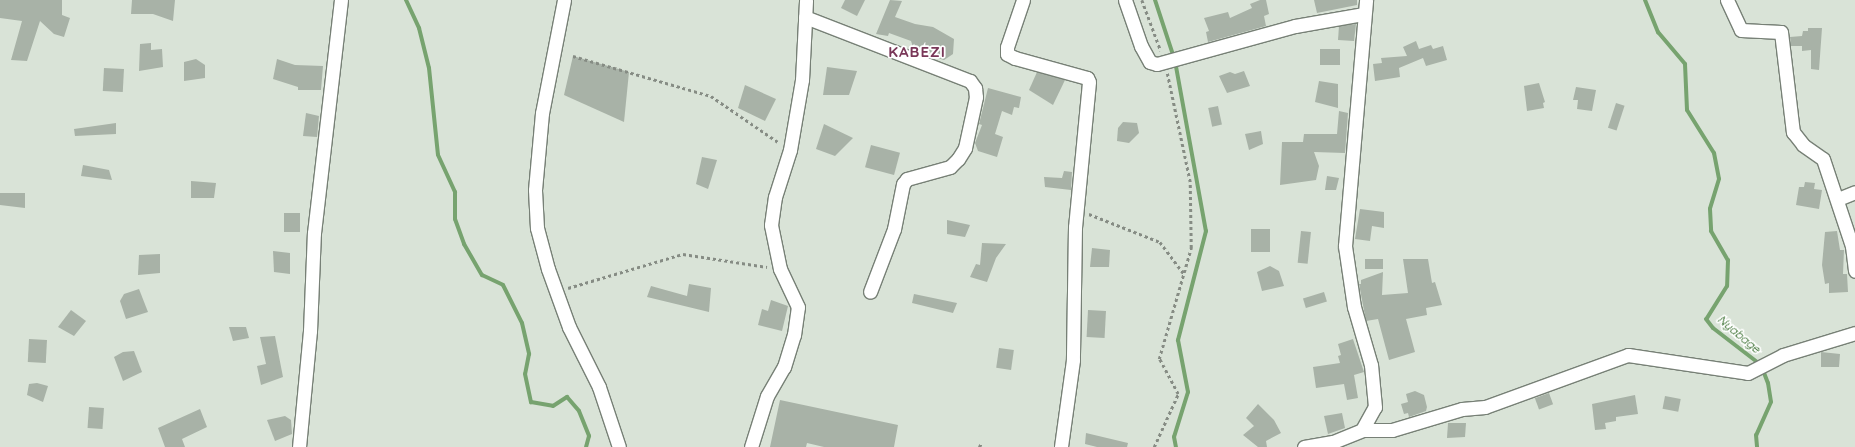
<!DOCTYPE html>
<style>
body{margin:0}
#map{position:relative;width:1855px;height:447px;overflow:hidden;background:#d9e3d7;font-family:Quicksand,sans-serif}
div>[style]{position:absolute}
.stream>*{height:4px;margin:-2px;padding:0 2px;transform-origin:2px;border-radius:2px;background:#77a36f}
.building>*{inset:0;background:#a8b2a7;transform-origin:0 0}
.path>*{height:2.5px;margin-top:-1.25px;transform-origin:0;background:repeating-linear-gradient(90deg,#868c84 0 3px,transparent 0 6px)}
.roads{filter:drop-shadow(1px 0 #778076) drop-shadow(-1px 0 #778076) drop-shadow(0 1px #778076) drop-shadow(0 -1px #778076)}
.minor>*{height:13px;margin:-6.5px;padding:0 6.5px;transform-origin:6.5px;border-radius:6.5px;background:#fff}
span{translate:-50% -50%;white-space:nowrap;text-align:center;line-height:1.15;-webkit-text-stroke:3.5px #fff;paint-order:stroke}
.water-label{font-size:12px;color:#25601a;font-style:italic}
.district-label{font-size:15px;color:#793758;font-weight:700;letter-spacing:1px}
</style>
<div id="map">
<div class="stream">
<i style="left:406px;top:0;width:31px;rotate:65deg"></i>
<i style="left:419px;top:28px;width:41px;rotate:76deg"></i>
<i style="left:429px;top:68px;width:87px;rotate:84.1deg"></i>
<i style="left:438px;top:155px;width:41px;rotate:65.3deg"></i>
<i style="left:455px;top:192px;width:27px;rotate:90deg"></i>
<i style="left:455px;top:219px;width:27px;rotate:70deg"></i>
<i style="left:464px;top:244px;width:36px;rotate:60deg"></i>
<i style="left:482px;top:275px;width:23px;rotate:25deg"></i>
<i style="left:503px;top:285px;width:42px;rotate:63.4deg"></i>
<i style="left:522px;top:323px;width:32px;rotate:77deg"></i>
<i style="left:529px;top:354px;width:20px;rotate:101deg"></i>
<i style="left:525px;top:374px;width:29px;rotate:78deg"></i>
<i style="left:531px;top:402px;width:22px;rotate:10deg"></i>
<i style="left:553px;top:406px;width:17px;rotate:-33deg"></i>
<i style="left:567px;top:397px;width:18px;rotate:49deg"></i>
<i style="left:579px;top:411px;width:27px;rotate:68deg"></i>
<i style="left:589px;top:436px;width:11px;rotate:105deg"></i>
<i style="left:1155px;top:0;width:64px;rotate:71.8deg"></i>
<i style="left:1175px;top:61px;width:173px;rotate:79.7deg"></i>
<i style="left:1206px;top:231px;width:113px;rotate:104.4deg"></i>
<i style="left:1178px;top:340px;width:53px;rotate:79.1deg"></i>
<i style="left:1188px;top:392px;width:47px;rotate:107.3deg"></i>
<i style="left:1174px;top:437px;width:10px;rotate:79deg"></i>
<i style="left:1645px;top:0;width:35px;rotate:68deg"></i>
<i style="left:1658px;top:32px;width:42px;rotate:49.8deg"></i>
<i style="left:1685px;top:64px;width:46px;rotate:87.5deg"></i>
<i style="left:1687px;top:110px;width:51px;rotate:57.9deg"></i>
<i style="left:1714px;top:153px;width:26px;rotate:79deg"></i>
<i style="left:1719px;top:179px;width:31px;rotate:107deg"></i>
<i style="left:1710px;top:209px;width:22px;rotate:87deg"></i>
<i style="left:1711px;top:231px;width:34px;rotate:60deg"></i>
<i style="left:1728px;top:260px;width:26px;rotate:92deg"></i>
<i style="left:1727px;top:286px;width:39px;rotate:122deg"></i>
<i style="left:1706px;top:319px;width:11px;rotate:52deg"></i>
<i style="left:1713px;top:328px;width:61px;rotate:37.6deg"></i>
<i style="left:1761px;top:365px;width:19px;rotate:69deg"></i>
<i style="left:1768px;top:383px;width:19px;rotate:81deg"></i>
<i style="left:1771px;top:402px;width:36px;rotate:114deg"></i>
<i style="left:1756px;top:435px;width:12px;rotate:85deg"></i>
</div>
<div class="building">
<i style="clip-path:polygon(0 0,62px 0,62px 15px,70px 18px,64px 37px,54px 34px,40px 21px,27px 61px,11px 60px,22px 21px,0 18px)"></i>
<i style="clip-path:polygon(132px 0,175px 0,173px 21px,153px 14px,131px 14px)"></i>
<i style="clip-path:polygon(845px 0,865px 0,857px 16px,841px 8px)"></i>
<i style="clip-path:polygon(890px 0,902px 1px,895px 17px,915px 24px,933px 27px,954px 39px,953px 54px,944px 60px,934px 57px,927px 48px,913px 47px,911px 41px,889px 33px,888px 36px,876px 34px)"></i>
<i style="clip-path:polygon(1260px 0,1266px 0,1269px 14px,1264px 16px,1266px 26px,1208px 42px,1206px 32px,1209px 31px,1204px 18px,1228px 12px,1230px 18px,1252px 8px,1250px 4px)"></i>
<i style="clip-path:polygon(1314px 0,1357px 0,1357px 5px,1317px 13px)"></i>
<i style="clip-path:polygon(1356px 24px,1354px 41px,1338px 40px,1339px 26px)"></i>
<i style="clip-path:polygon(1808px 28px,1822px 28px,1819px 70px,1811px 69px,1811px 50px,1802px 51px,1802px 46px,1791px 46px,1790px 37px,1802px 36px,1803px 31px,1808px 31px)"></i>
<i style="clip-path:polygon(1416px 41px,1419px 49px,1431px 45px,1433px 49px,1443px 46px,1447px 60px,1426px 66px,1423px 58px,1399px 68px,1400px 77px,1375px 81px,1373px 64px,1382px 63px,1381px 58px,1407px 56px,1403px 47px)"></i>
<i style="clip-path:polygon(151px 43px,151px 50px,162px 49px,163px 67px,139px 71px,140px 44px)"></i>
<i style="left:1320px;top:49px;width:20px;height:16px"></i>
<i style="clip-path:polygon(573px 56px,629px 72px,624px 122px,564px 95px)"></i>
<i style="clip-path:polygon(196px 59px,205px 65px,205px 78px,184px 81px,184px 62px)"></i>
<i style="clip-path:polygon(277px 59px,295px 65px,323px 66px,321px 90px,298px 90px,298px 87px,273px 79px)"></i>
<i style="clip-path:polygon(827px 67px,857px 71px,849px 95px,823px 95px)"></i>
<i style="left:104px;top:68px;width:20px;height:23px;rotate:3deg"></i>
<i style="clip-path:polygon(1244px 71px,1250px 86px,1227px 93px,1219px 76px,1230px 72px,1235px 74px)"></i>
<i style="clip-path:polygon(1037px 72px,1065px 80px,1053px 105px,1029px 90px)"></i>
<i style="clip-path:polygon(1319px 81px,1338px 84px,1338px 108px,1315px 102px)"></i>
<i style="clip-path:polygon(1539px 83px,1545px 102px,1543px 103px,1544px 108px,1527px 111px,1524px 86px)"></i>
<i style="clip-path:polygon(745px 85px,776px 99px,765px 121px,738px 108px)"></i>
<i style="clip-path:polygon(1576px 87px,1596px 90px,1592px 111px,1577px 109px,1578px 100px,1573px 100px)"></i>
<i style="clip-path:polygon(988px 88px,1021px 97px,1019px 108px,1014px 107px,1012px 115px,1002px 111px,995px 134px,1003px 137px,997px 157px,978px 151px,975px 143px,982px 125px,979px 124px)"></i>
<i style="left:1616px;top:103px;width:9px;height:26px;rotate:18deg"></i>
<i style="left:1218px;top:106px;width:19px;height:10px;rotate:78deg"></i>
<i style="clip-path:polygon(1339px 111px,1348px 113px,1345px 153px,1314px 152px,1319px 166px,1316px 180px,1280px 185px,1282px 142px,1303px 142px,1304px 134px,1337px 134px)"></i>
<i style="clip-path:polygon(306px 113px,319px 116px,317px 137px,303px 136px)"></i>
<i style="clip-path:polygon(1123px 122px,1137px 123px,1139px 133px,1129px 143px,1117px 141px,1118px 128px)"></i>
<i style="clip-path:polygon(116px 123px,116px 134px,75px 136px,74px 129px)"></i>
<i style="clip-path:polygon(824px 124px,853px 138px,835px 156px,816px 149px)"></i>
<i style="clip-path:polygon(1261px 131px,1263px 144px,1249px 150px,1245px 134px)"></i>
<i style="left:871px;top:145px;width:30px;height:23px;rotate:15deg"></i>
<i style="clip-path:polygon(702px 157px,717px 160px,708px 189px,696px 184px)"></i>
<i style="clip-path:polygon(83px 165px,109px 170px,112px 180px,81px 176px)"></i>
<i style="clip-path:polygon(1064px 171px,1072px 172px,1071px 190px,1045px 187px,1044px 177px,1062px 178px)"></i>
<i style="clip-path:polygon(1327px 176px,1339px 178px,1336px 190px,1325px 190px)"></i>
<i style="clip-path:polygon(191px 181px,216px 183px,214px 198px,191px 198px)"></i>
<i style="clip-path:polygon(1805px 182px,1815px 183px,1814px 189px,1822px 190px,1819px 209px,1796px 205px,1799px 187px,1804px 187px)"></i>
<i style="clip-path:polygon(0 193px,25px 193px,25px 208px,0 205px)"></i>
<i style="clip-path:polygon(1360px 209px,1384px 212px,1384px 228px,1372px 226px,1370px 241px,1355px 239px)"></i>
<i style="left:284px;top:213px;width:16px;height:19px"></i>
<i style="clip-path:polygon(947px 220px,970px 225px,965px 237px,947px 234px)"></i>
<i style="left:1270px;top:229px;width:23px;height:19px;rotate:90deg"></i>
<i style="left:1301px;top:231px;width:10px;height:32px;rotate:6deg"></i>
<i style="clip-path:polygon(1837px 231px,1840px 250px,1844px 250px,1843px 274px,1847px 274px,1848px 292px,1829px 293px,1829px 283px,1825px 284px,1822px 265px,1825px 232px)"></i>
<i style="clip-path:polygon(982px 243px,1006px 244px,996px 258px,987px 282px,970px 277px,976px 264px,980px 265px)"></i>
<i style="clip-path:polygon(1092px 248px,1110px 250px,1109px 267px,1090px 267px)"></i>
<i style="clip-path:polygon(273px 251px,290px 253px,290px 274px,274px 272px)"></i>
<i style="clip-path:polygon(160px 254px,160px 273px,138px 275px,139px 255px)"></i>
<i style="left:1365px;top:259px;width:18px;height:10px"></i>
<i style="clip-path:polygon(1403px 259px,1428px 259px,1432px 283px,1435px 282px,1442px 305px,1426px 308px,1427px 315px,1406px 319px,1415px 352px,1389px 360px,1378px 319px,1366px 321px,1359px 284px,1361px 284px,1361px 280px,1383px 272px,1382px 295px,1408px 293px)"></i>
<i style="clip-path:polygon(1270px 266px,1279px 271px,1284px 286px,1262px 291px,1257px 272px)"></i>
<i style="clip-path:polygon(689px 284px,711px 288px,709px 312px,647px 297px,651px 286px,687px 296px)"></i>
<i style="clip-path:polygon(139px 289px,148px 312px,126px 319px,120px 301px,124px 294px)"></i>
<i style="left:1324px;top:292px;width:10px;height:22px;rotate:73deg"></i>
<i style="clip-path:polygon(914px 294px,957px 303px,953px 313px,912px 303px)"></i>
<i style="clip-path:polygon(771px 300px,788px 306px,782px 331px,758px 325px,762px 309px,768px 311px)"></i>
<i style="clip-path:polygon(71px 310px,86px 321px,74px 336px,58px 327px)"></i>
<i style="left:1088px;top:310px;width:18px;height:27px;rotate:3deg"></i>
<i style="clip-path:polygon(229px 327px,246px 327px,249px 338px,233px 341px)"></i>
<i style="clip-path:polygon(275px 336px,283px 377px,261px 385px,257px 366px,266px 364px,260px 337px)"></i>
<i style="left:29px;top:339px;width:18px;height:23px;rotate:3deg"></i>
<i style="clip-path:polygon(1353px 339px,1364px 372px,1354px 375px,1358px 398px,1347px 400px,1344px 384px,1316px 388px,1313px 367px,1340px 363px,1338px 356px,1341px 355px,1338px 344px)"></i>
<i style="left:999px;top:348px;width:15px;height:20px;rotate:8deg"></i>
<i style="clip-path:polygon(134px 351px,142px 372px,123px 381px,114px 357px,123px 352px)"></i>
<i style="clip-path:polygon(1821px 352px,1840px 354px,1839px 367px,1821px 367px)"></i>
<i style="clip-path:polygon(37px 383px,48px 386px,43px 402px,27px 395px,29px 384px)"></i>
<i style="clip-path:polygon(1415px 391px,1424px 395px,1427px 407px,1426px 411px,1409px 417px,1408px 413px,1404px 414px,1401px 404px,1408px 402px,1406px 394px)"></i>
<i style="left:1549px;top:393px;width:12px;height:15px;rotate:70deg"></i>
<i style="clip-path:polygon(1635px 395px,1638px 414px,1616px 417px,1616px 421px,1605px 423px,1606px 429px,1595px 430px,1592px 404px)"></i>
<i style="left:1665px;top:396px;width:16px;height:13px;rotate:11deg"></i>
<i style="clip-path:polygon(780px 400px,898px 425px,894px 447px,824px 447px,807px 443px,806px 447px,770px 447px)"></i>
<i style="clip-path:polygon(1258px 404px,1274px 420px,1281px 433px,1266px 441px,1267px 447px,1258px 447px,1243px 435px,1254px 426px,1246px 418px)"></i>
<i style="left:89px;top:407px;width:15px;height:21px;rotate:4deg"></i>
<i style="clip-path:polygon(200px 409px,207px 427px,182px 439px,185px 447px,165px 447px,158px 428px)"></i>
<i style="clip-path:polygon(1342px 413px,1345px 428px,1328px 434px,1324px 416px)"></i>
<i style="clip-path:polygon(285px 416px,291px 420px,292px 434px,275px 441px,267px 420px)"></i>
<i style="clip-path:polygon(1448px 423px,1466px 423px,1465px 437px,1447px 438px)"></i>
<i style="clip-path:polygon(1086px 433px,1128px 443px,1127px 447px,1097px 447px,1085px 444px)"></i>
</div>
<div class="path">
<i style="left:1142px;top:0;width:54px;rotate:69.6deg"></i>
<i style="left:573px;top:56px;width:144px;rotate:16.2deg"></i>
<i style="left:711px;top:96px;width:81px;rotate:34.5deg"></i>
<i style="left:1089px;top:214px;width:76px;rotate:21.5deg"></i>
<i style="left:1160px;top:242px;width:40px;rotate:53deg"></i>
<i style="left:568px;top:288px;width:120px;rotate:-16.5deg"></i>
<i style="left:683px;top:254px;width:85px;rotate:8.8deg"></i>
<i style="left:979px;top:447px;width:4px;rotate:-56deg"></i>
<i style="left:1154px;top:447px;width:58px;rotate:-65.6deg"></i>
<i style="left:1178px;top:394px;width:40px;rotate:-118deg"></i>
<i style="left:1159px;top:359px;width:116px;rotate:-73.9deg"></i>
<i style="left:1191px;top:248px;width:66px;rotate:-90.9deg"></i>
<i style="left:1190px;top:182px;width:111px;rotate:-101.9deg"></i>
</div>
<div class="roads">
<div class="minor">
<i style="left:564px;top:0;width:115px;rotate:101deg"></i>
<i style="left:542px;top:113px;width:77px;rotate:95.2deg"></i>
<i style="left:535px;top:190px;width:38px;rotate:87deg"></i>
<i style="left:537px;top:228px;width:42px;rotate:75deg"></i>
<i style="left:548px;top:269px;width:62px;rotate:70.1deg"></i>
<i style="left:569px;top:327px;width:67px;rotate:63.4deg"></i>
<i style="left:599px;top:387px;width:63px;rotate:71.6deg"></i>
<i style="left:1023px;top:0;width:50px;rotate:108.8deg"></i>
<i style="left:1007px;top:47px;width:7px;rotate:90deg"></i>
<i style="left:1007px;top:54px;width:9px;rotate:27deg"></i>
<i style="left:1015px;top:58px;width:75px;rotate:15.5deg"></i>
<i style="left:1087px;top:78px;width:4px;rotate:63deg"></i>
<i style="left:1089px;top:82px;width:146px;rotate:95.5deg"></i>
<i style="left:1075px;top:227px;width:133px;rotate:90.9deg"></i>
<i style="left:1073px;top:360px;width:88px;rotate:97.9deg"></i>
<i style="left:1125px;top:0;width:49px;rotate:70.8deg"></i>
<i style="left:1141px;top:46px;width:18px;rotate:61deg"></i>
<i style="left:1150px;top:62px;width:7px;rotate:16deg"></i>
<i style="left:1157px;top:64px;width:143px;rotate:-15.4deg"></i>
<i style="left:1295px;top:26px;width:70px;rotate:-9.9deg"></i>
<i style="left:1727px;top:0;width:33px;rotate:65deg"></i>
<i style="left:1741px;top:30px;width:40px;rotate:2.9deg"></i>
<i style="left:1781px;top:32px;width:101px;rotate:83.2deg"></i>
<i style="left:1793px;top:132px;width:16px;rotate:52deg"></i>
<i style="left:1803px;top:145px;width:24px;rotate:35deg"></i>
<i style="left:1823px;top:159px;width:92px;rotate:71.6deg"></i>
<i style="left:1852px;top:246px;width:25px;rotate:83deg"></i>
<i style="left:805px;top:17px;width:177px;rotate:21.2deg"></i>
<i style="left:970px;top:81px;width:9px;rotate:54deg"></i>
<i style="left:975px;top:88px;width:9px;rotate:84deg"></i>
<i style="left:976px;top:97px;width:52px;rotate:102.2deg"></i>
<i style="left:965px;top:148px;width:13px;rotate:122deg"></i>
<i style="left:958px;top:159px;width:11px;rotate:135deg"></i>
<i style="left:950px;top:167px;width:45px;rotate:164.4deg"></i>
<i style="left:907px;top:179px;width:6px;rotate:129deg"></i>
<i style="left:903px;top:184px;width:46px;rotate:101.3deg"></i>
<i style="left:894px;top:229px;width:67px;rotate:110.9deg"></i>
<i style="left:1838px;top:199px;width:18px;rotate:-22deg"></i>
<i style="left:1362px;top:430px;width:30px"></i>
<i style="left:1392px;top:430px;width:73px;rotate:-16.7deg"></i>
<i style="left:1462px;top:409px;width:23px;rotate:-5deg"></i>
<i style="left:1485px;top:407px;width:152px;rotate:-20deg"></i>
<i style="left:1628px;top:355px;width:121px;rotate:8.5deg"></i>
<i style="left:1748px;top:373px;width:39px;rotate:-27deg"></i>
<i style="left:1783px;top:355px;width:75px;rotate:-17deg"></i>
<i style="left:299px;top:447px;width:117px;rotate:-84.6deg"></i>
<i style="left:310px;top:331px;width:98px;rotate:-87.7deg"></i>
<i style="left:314px;top:233px;width:235px;rotate:-83.4deg"></i>
<i style="left:751px;top:447px;width:53px;rotate:-72.6deg"></i>
<i style="left:767px;top:396px;width:34px;rotate:-60deg"></i>
<i style="left:784px;top:367px;width:34px;rotate:-73deg"></i>
<i style="left:794px;top:335px;width:28px;rotate:-82deg"></i>
<i style="left:798px;top:307px;width:42px;rotate:-115.3deg"></i>
<i style="left:780px;top:269px;width:45px;rotate:-101.6deg"></i>
<i style="left:771px;top:225px;width:28px;rotate:-82deg"></i>
<i style="left:775px;top:197px;width:49px;rotate:-72.3deg"></i>
<i style="left:790px;top:150px;width:71px;rotate:-80.3deg"></i>
<i style="left:802px;top:80px;width:80px;rotate:-87.1deg"></i>
<i style="left:1304px;top:447px;width:29px;rotate:-10deg"></i>
<i style="left:1333px;top:442px;width:31px;rotate:-22deg"></i>
<i style="left:1362px;top:430px;width:26px;rotate:-61deg"></i>
<i style="left:1375px;top:407px;width:42px;rotate:-95.4deg"></i>
<i style="left:1371px;top:365px;width:60px;rotate:-106.3deg"></i>
<i style="left:1354px;top:307px;width:62px;rotate:-98.4deg"></i>
<i style="left:1345px;top:246px;width:247px;rotate:-85.1deg"></i>
</div>
</div>
<div class="water-label">
<span style="left:1739px;top:334px;rotate:40deg">Nyabage</span>
</div>
<div class="district-label">
<span style="left:917px;top:52px">KABEZI</span>
</div>
</div>
